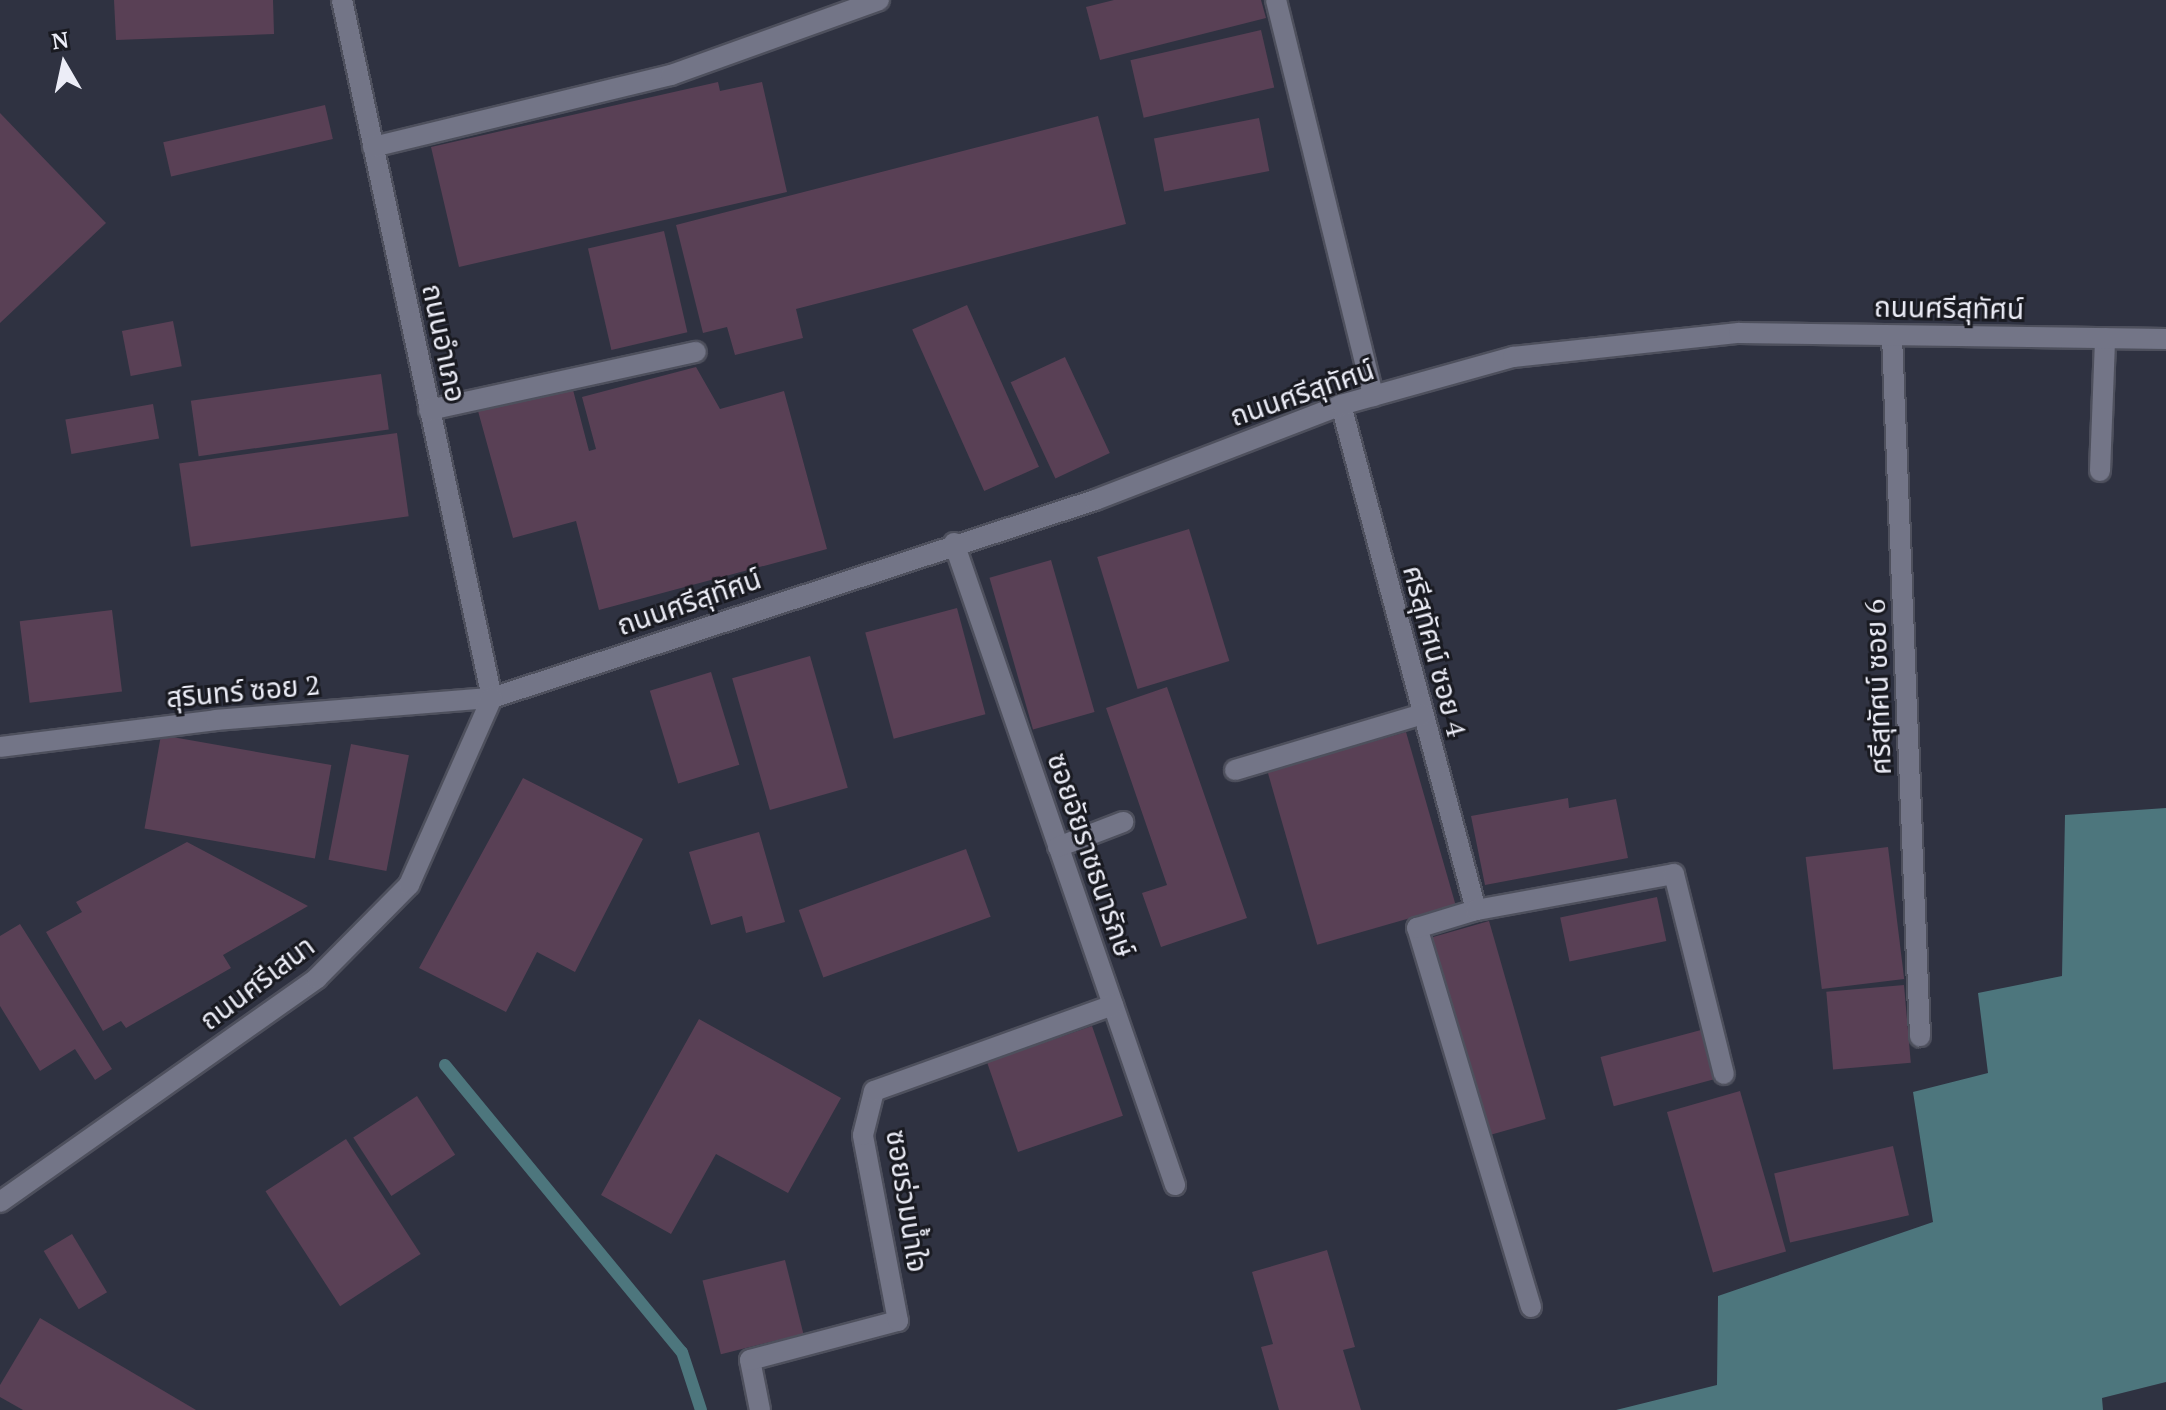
<!DOCTYPE html>
<meta charset="utf-8">
<style>
body{margin:0}
#map{position:relative;width:2166px;height:1410px;overflow:hidden;background:#2f3241;font-family:"PT Serif","Noto Sans Thai",serif}
div>[style]{position:absolute}
.water>*{inset:0;background:#4d767d}
.stream>*{height:12px;margin:-6px;padding:0 6px;transform-origin:6px;border-radius:6px;background:#4d767d}
.building>*{inset:0;background:#594055;transform-origin:0 0}
.roads{filter:drop-shadow(2px 0 #4e505d) drop-shadow(-2px 0 #4e505d) drop-shadow(0 2px #4e505d) drop-shadow(0 -2px #4e505d)}
.minor>*{height:20px;margin:-10px;padding:0 10px;transform-origin:10px;border-radius:10px;background:#737587}
span{translate:-50% -50%;white-space:nowrap;text-align:center;line-height:1.15;-webkit-text-stroke:6px #191a21;paint-order:stroke}
.street-label{font-size:28px;color:#ecedf7}
.north{position:absolute;left:24px;top:24px;width:80px;height:80px;-webkit-text-stroke:6px #191a21;paint-order:stroke;rotate:351deg;font-size:22px;font-weight:700;line-height:32px;text-align:center;color:#ecedf7}
.north::after{content:'';display:block;margin:auto;width:28px;height:36px;background:#ecedf7;clip-path:polygon(50% 0,100% 100%,50% 72%,0 100%)}
</style>
<div id="map">
<div class="water">
<i style="clip-path:polygon(2166px 808px,2166px 1382px,2102px 1398px,2103px 1410px,1616px 1410px,1717px 1385px,1718px 1296px,1933px 1222px,1913px 1092px,1988px 1073px,1978px 993px,2062px 976px,2065px 815px)"></i>
</div>
<div class="stream">
<i style="left:445px;top:1065px;width:372px;rotate:50.5deg"></i>
<i style="left:682px;top:1352px;width:61px;rotate:71.9deg"></i>
</div>
<div class="building">
<i style="clip-path:polygon(114px 0,273px 0,274px 34px,116px 40px)"></i>
<i style="clip-path:polygon(1114px 0,1261px 0,1266px 18px,1100px 60px,1086px 7px)"></i>
<i style="left:1261px;top:30px;width:59px;height:134px;rotate:77deg"></i>
<i style="clip-path:polygon(718px 82px,720px 91px,762px 82px,787px 192px,459px 267px,431px 147px)"></i>
<i style="left:325px;top:105px;width:35px;height:166px;rotate:77deg"></i>
<i style="clip-path:polygon(0 113px,106px 223px,0 323px)"></i>
<i style="clip-path:polygon(1098px 116px,1126px 224px,796px 309px,803px 338px,735px 355px,727px 327px,703px 333px,676px 225px)"></i>
<i style="left:1259px;top:118px;width:54px;height:107px;rotate:79deg"></i>
<i style="left:664px;top:231px;width:104px;height:78px;rotate:77deg"></i>
<i style="left:967px;top:305px;width:177px;height:60px;rotate:66deg"></i>
<i style="left:173px;top:321px;width:46px;height:52px;rotate:79deg"></i>
<i style="left:1065px;top:357px;width:106px;height:60px;rotate:65deg"></i>
<i style="clip-path:polygon(696px 367px,720px 409px,784px 391px,827px 549px,599px 610px,576px 521px,513px 538px,478px 411px,572px 386px,589px 451px,596px 449px,582px 397px)"></i>
<i style="left:381px;top:374px;width:56px;height:192px;rotate:82deg"></i>
<i style="left:153px;top:404px;width:35px;height:89px;rotate:80deg"></i>
<i style="left:397px;top:433px;width:84px;height:220px;rotate:82deg"></i>
<i style="left:1189px;top:529px;width:138px;height:96px;rotate:73deg"></i>
<i style="left:1051px;top:560px;width:158px;height:64px;rotate:74deg"></i>
<i style="left:957px;top:608px;width:110px;height:95px;rotate:75deg"></i>
<i style="left:112px;top:610px;width:82px;height:93px;rotate:83deg"></i>
<i style="left:810px;top:656px;width:137px;height:81px;rotate:74deg"></i>
<i style="left:711px;top:672px;width:97px;height:64px;rotate:73deg"></i>
<i style="clip-path:polygon(1167px 687px,1247px 918px,1161px 947px,1142px 893px,1167px 885px,1106px 708px)"></i>
<i style="left:1406px;top:732px;width:180px;height:144px;rotate:74deg"></i>
<i style="left:161px;top:735px;width:173px;height:95px;rotate:10deg"></i>
<i style="left:351px;top:744px;width:59px;height:118px;rotate:11deg"></i>
<i style="clip-path:polygon(523px 778px,643px 839px,575px 972px,537px 952px,506px 1012px,419px 968px)"></i>
<i style="clip-path:polygon(1568px 798px,1569px 808px,1616px 799px,1628px 858px,1485px 885px,1471px 816px)"></i>
<i style="clip-path:polygon(759px 832px,785px 922px,746px 933px,742px 916px,711px 925px,689px 852px)"></i>
<i style="clip-path:polygon(187px 842px,308px 906px,223px 955px,231px 968px,126px 1028px,121px 1021px,103px 1031px,46px 932px,82px 912px,76px 902px)"></i>
<i style="left:1888px;top:847px;width:133px;height:83px;rotate:83deg"></i>
<i style="left:966px;top:849px;width:72px;height:178px;rotate:70deg"></i>
<i style="left:1657px;top:897px;width:45px;height:99px;rotate:78deg"></i>
<i style="left:1489px;top:921px;width:206px;height:59px;rotate:74deg"></i>
<i style="clip-path:polygon(20px 924px,112px 1069px,95px 1080px,75px 1049px,40px 1071px,0 1006px,0 936px)"></i>
<i style="left:1904px;top:985px;width:78px;height:78px;rotate:85deg"></i>
<i style="clip-path:polygon(699px 1019px,841px 1098px,788px 1193px,716px 1154px,671px 1234px,601px 1195px)"></i>
<i style="left:1092px;top:1026px;width:95px;height:111px;rotate:71deg"></i>
<i style="left:1701px;top:1030px;width:51px;height:104px;rotate:75deg"></i>
<i style="left:1740px;top:1091px;width:167px;height:76px;rotate:74deg"></i>
<i style="left:417px;top:1096px;width:70px;height:76px;rotate:57deg"></i>
<i style="left:346px;top:1139px;width:137px;height:96px;rotate:57deg"></i>
<i style="left:1893px;top:1146px;width:71px;height:122px;rotate:77deg"></i>
<i style="left:72px;top:1234px;width:68px;height:33px;rotate:59deg"></i>
<i style="clip-path:polygon(1327px 1250px,1355px 1347px,1343px 1350px,1361px 1410px,1279px 1410px,1261px 1347px,1273px 1344px,1252px 1272px)"></i>
<i style="left:785px;top:1260px;width:76px;height:85px;rotate:76deg"></i>
<i style="clip-path:polygon(40px 1318px,196px 1410px,23px 1410px,0 1397px,0 1385px)"></i>
</div>
<div class="roads">
<div class="minor">
<i style="left:342px;top:0;width:714px;rotate:77.87deg"></i>
<i style="left:1276px;top:0;width:408px;rotate:76.2deg"></i>
<i style="left:373px;top:147px;width:307px;rotate:-13.6deg"></i>
<i style="left:671px;top:75px;width:221px;rotate:-19.8deg"></i>
<i style="left:1892px;top:336px;width:701px;rotate:87.71deg"></i>
<i style="left:1341px;top:405px;width:523px;rotate:75.03deg"></i>
<i style="left:429px;top:410px;width:273px;rotate:-12.3deg"></i>
<i style="left:2100px;top:471px;width:133px;rotate:-87.8deg"></i>
<i style="left:954px;top:543px;width:679px;rotate:71deg"></i>
<i style="left:0;top:747px;width:218px;rotate:-7.1deg"></i>
<i style="left:216px;top:720px;width:277px;rotate:-4.6deg"></i>
<i style="left:492px;top:698px;width:635px;rotate:-18.18deg"></i>
<i style="left:1095px;top:500px;width:264px;rotate:-21.1deg"></i>
<i style="left:1341px;top:405px;width:179px;rotate:-15.6deg"></i>
<i style="left:1513px;top:357px;width:227px;rotate:-6.1deg"></i>
<i style="left:1739px;top:333px;width:427px;rotate:0.8deg"></i>
<i style="left:1235px;top:770px;width:196px;rotate:-16.6deg"></i>
<i style="left:1058px;top:847px;width:70px;rotate:-21deg"></i>
<i style="left:0;top:1202px;width:388px;rotate:-35.2deg"></i>
<i style="left:317px;top:978px;width:131px;rotate:-45.3deg"></i>
<i style="left:409px;top:885px;width:205px;rotate:-66.1deg"></i>
<i style="left:1531px;top:1307px;width:396px;rotate:-106.7deg"></i>
<i style="left:1417px;top:928px;width:62px;rotate:-17deg"></i>
<i style="left:1476px;top:910px;width:201px;rotate:-10.3deg"></i>
<i style="left:1674px;top:874px;width:206px;rotate:76deg"></i>
<i style="left:760px;top:1410px;width:51px;rotate:-101.3deg"></i>
<i style="left:750px;top:1360px;width:153px;rotate:-14.8deg"></i>
<i style="left:898px;top:1321px;width:189px;rotate:-100.7deg"></i>
<i style="left:863px;top:1135px;width:45px;rotate:-76deg"></i>
<i style="left:874px;top:1091px;width:254px;rotate:-19.8deg"></i>
</div>
</div>
<div class="street-label">
<span style="left:1949px;top:308px;rotate:1deg">ถนนศรีสุทัศน์</span>
<span style="left:444px;top:343px;rotate:78deg">ถนนอำเภอ</span>
<span style="left:1302px;top:393px;rotate:-19deg">ถนนศรีสุทัศน์</span>
<span style="left:689px;top:602px;rotate:-19deg">ถนนศรีสุทัศน์</span>
<span style="left:1435px;top:651px;rotate:75deg">ศรีสุทัศน์ ซอย 4</span>
<span style="left:1878px;top:687px;rotate:-92deg">ศรีสุทัศน์ ซอย 6</span>
<span style="left:243px;top:691px;rotate:-5deg">สุรินทร์ ซอย 2</span>
<span style="left:1091px;top:855px;rotate:71deg">ซอยอัยราชธนารักษ์</span>
<span style="left:257px;top:983px;rotate:-37deg">ถนนศรีเสนา</span>
<span style="left:907px;top:1201px;rotate:81deg">ซอยร่วมน้ำใจ</span>
</div>
<div class="north">N</div>
</div>
